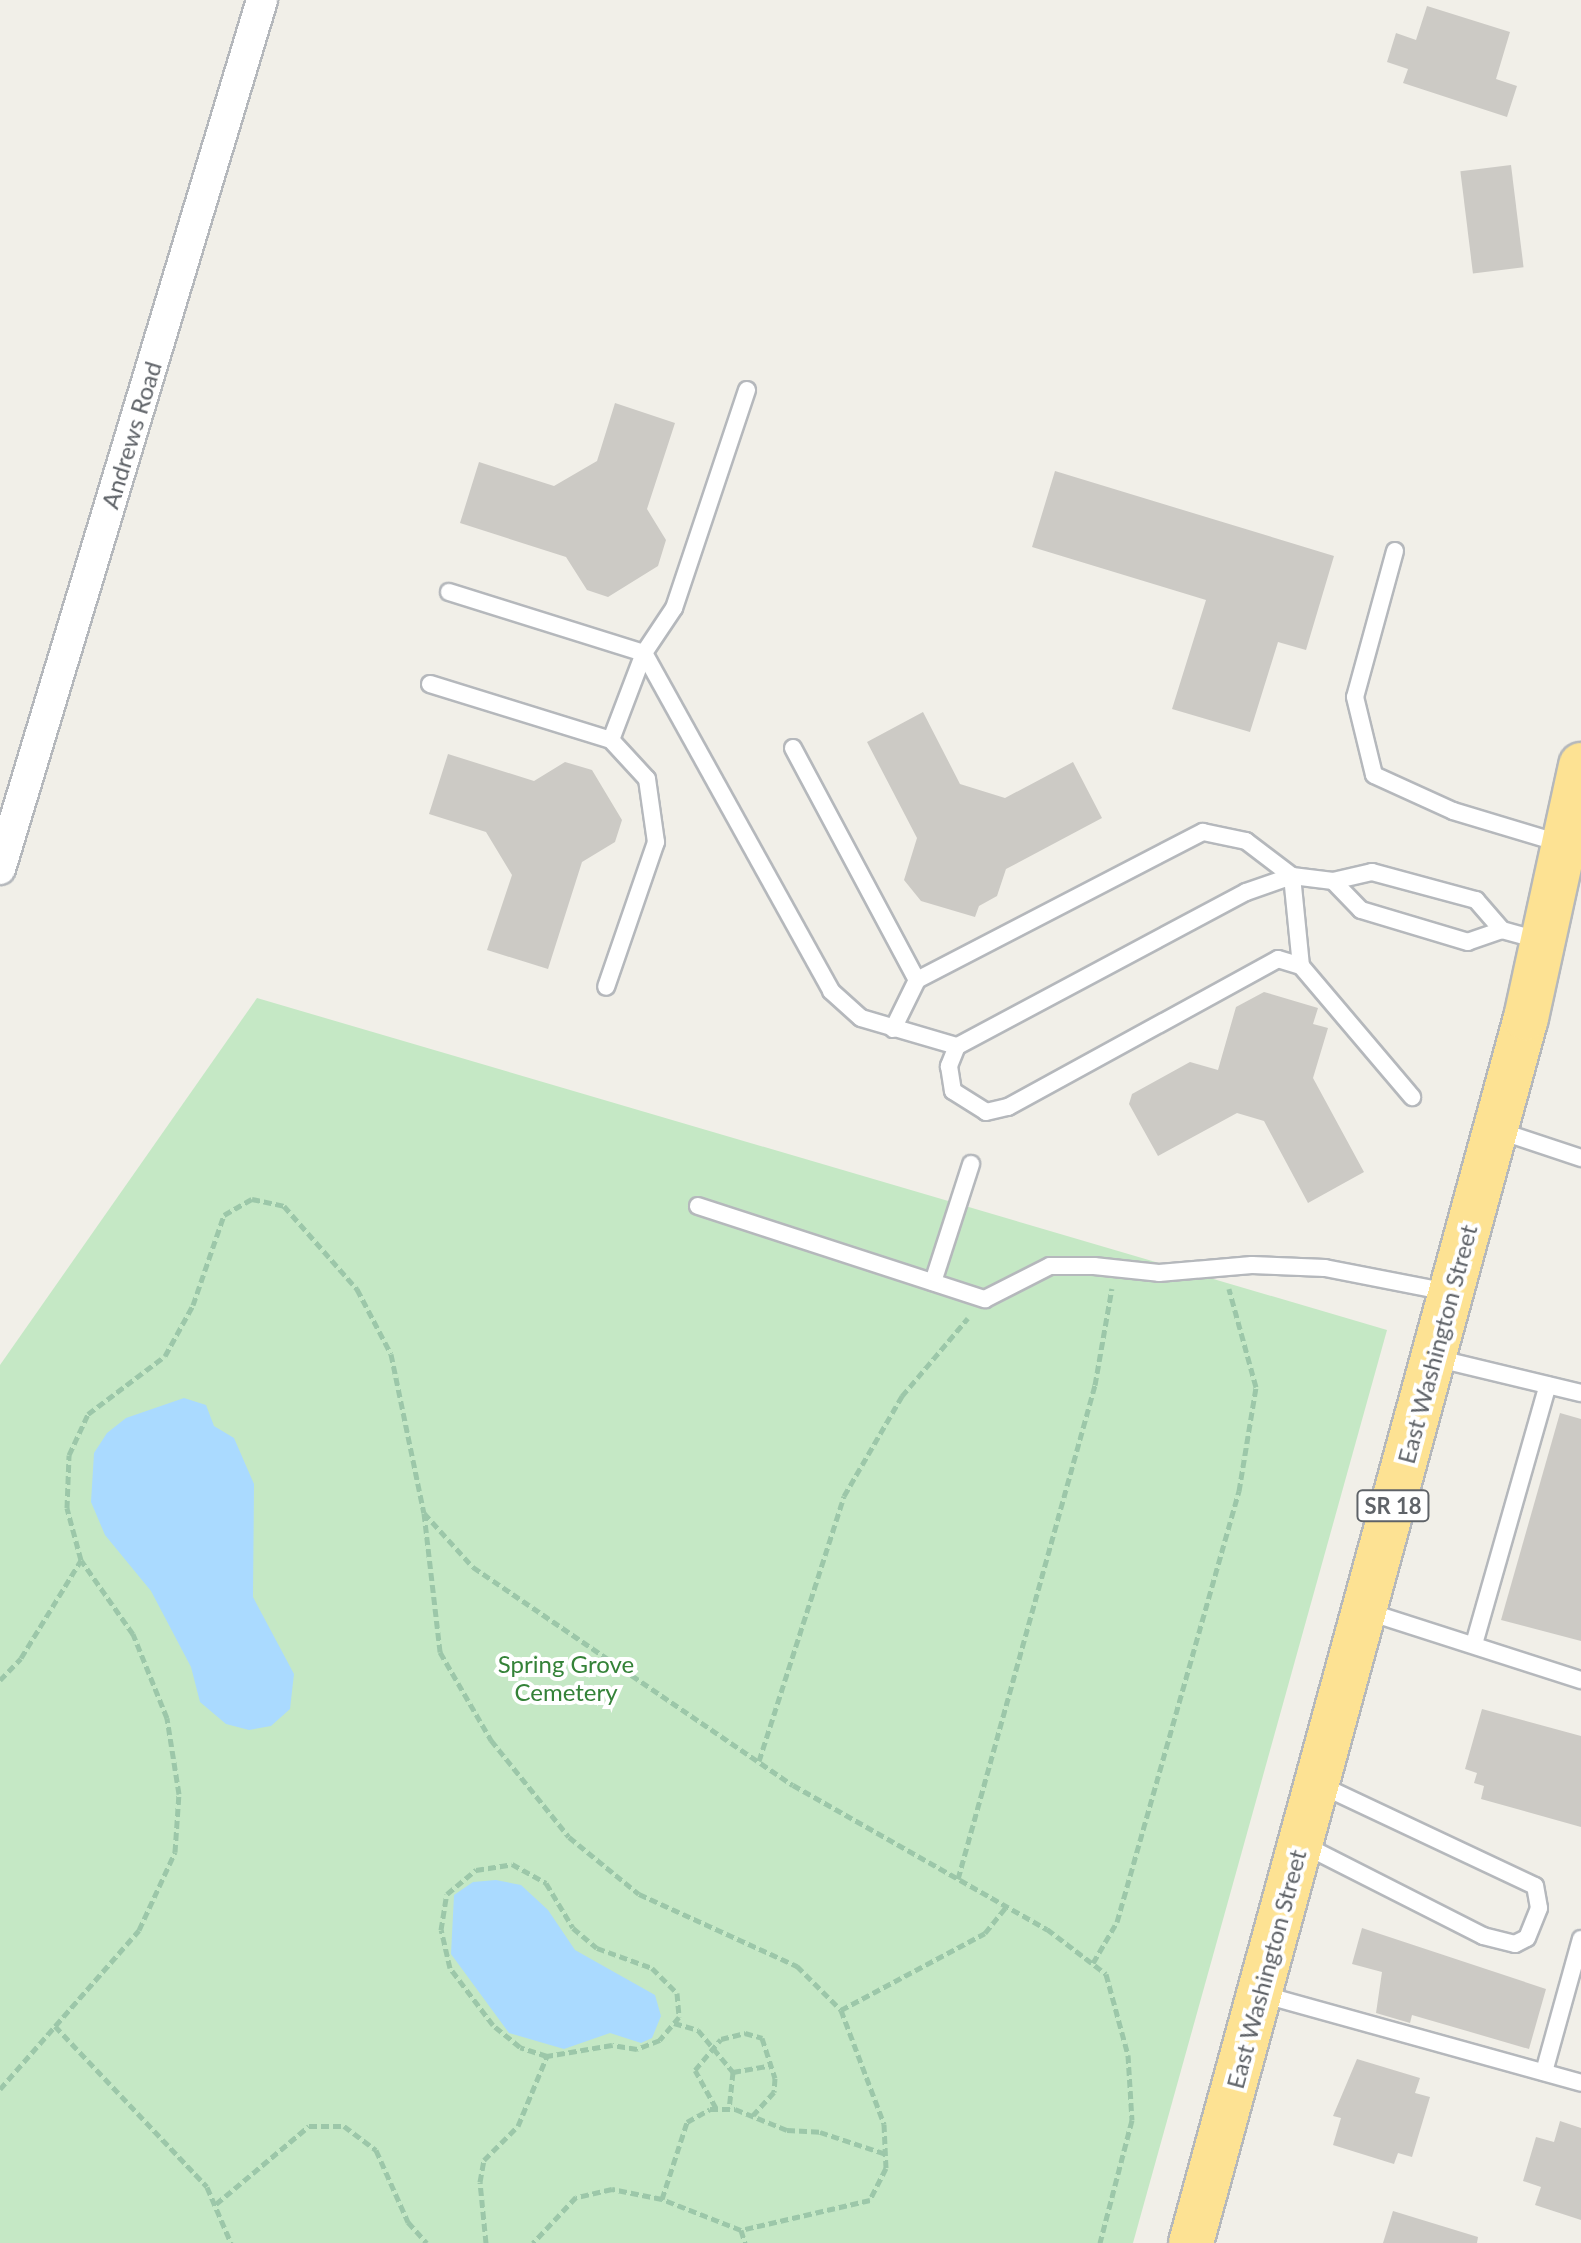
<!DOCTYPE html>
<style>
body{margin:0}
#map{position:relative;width:1581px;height:2243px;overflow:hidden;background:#f1efe8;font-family:Lato,sans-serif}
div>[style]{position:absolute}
.green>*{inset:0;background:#c5e8c5}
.water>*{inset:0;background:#aadaff}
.building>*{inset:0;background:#cccac5;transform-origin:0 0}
.path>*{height:5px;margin-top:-2.5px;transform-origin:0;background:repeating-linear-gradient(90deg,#9cc7a9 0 8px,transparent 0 12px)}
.roads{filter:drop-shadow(2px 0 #b5b8bc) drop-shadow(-2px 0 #b5b8bc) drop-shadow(0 2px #b5b8bc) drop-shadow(0 -2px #b5b8bc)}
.lane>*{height:16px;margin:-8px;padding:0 8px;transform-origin:8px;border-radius:8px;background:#fff}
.street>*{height:30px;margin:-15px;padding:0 15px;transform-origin:15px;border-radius:15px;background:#fff}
.highway>*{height:44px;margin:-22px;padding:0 22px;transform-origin:22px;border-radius:22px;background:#fde293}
span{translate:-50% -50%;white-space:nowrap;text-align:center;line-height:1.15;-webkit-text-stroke:8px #fff;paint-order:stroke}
.shield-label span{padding:2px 6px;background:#fff;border:2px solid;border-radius:6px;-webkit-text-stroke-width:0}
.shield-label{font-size:22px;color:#5f6368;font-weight:700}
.street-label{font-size:24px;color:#5f6368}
.park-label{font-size:24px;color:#348238}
</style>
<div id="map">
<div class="green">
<i style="clip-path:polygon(257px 998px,1387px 1330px,1133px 2243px,0 2243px,0 1365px)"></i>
</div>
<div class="water">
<i style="clip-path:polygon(184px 1398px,206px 1405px,214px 1426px,234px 1438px,254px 1484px,253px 1597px,294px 1674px,290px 1709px,271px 1726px,249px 1730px,226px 1724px,200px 1702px,191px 1667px,151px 1591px,105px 1535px,91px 1502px,94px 1453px,107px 1433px,126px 1418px)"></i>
<i style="clip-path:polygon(496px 1880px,521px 1885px,548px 1910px,575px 1950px,655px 1995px,661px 2016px,652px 2038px,641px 2043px,610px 2033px,564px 2049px,509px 2033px,451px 1954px,454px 1895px,473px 1882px)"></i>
</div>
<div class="building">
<i style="clip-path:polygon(1427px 6px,1510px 32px,1496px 79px,1517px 86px,1507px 117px,1403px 83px,1408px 69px,1387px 62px,1396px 33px,1416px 40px)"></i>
<i style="left:1511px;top:165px;width:103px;height:51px;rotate:83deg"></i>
<i style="clip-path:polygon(615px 403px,675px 423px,647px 509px,666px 540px,658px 566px,608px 597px,587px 590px,566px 557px,460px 523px,479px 462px,554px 486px,597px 461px)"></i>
<i style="clip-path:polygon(1055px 471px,1334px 556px,1306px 650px,1278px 642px,1250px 732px,1172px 709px,1206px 600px,1032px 547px)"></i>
<i style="clip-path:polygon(923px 712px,960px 784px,1005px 798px,1073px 762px,1102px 818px,1006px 869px,997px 896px,979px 906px,975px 917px,921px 901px,904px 880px,917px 838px,867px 742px)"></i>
<i style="clip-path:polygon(448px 754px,534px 781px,565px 762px,592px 770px,622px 820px,615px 842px,582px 862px,548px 969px,487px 950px,512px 875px,486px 832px,429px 814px)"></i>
<i style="clip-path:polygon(1264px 992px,1318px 1008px,1313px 1024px,1328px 1028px,1313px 1078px,1364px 1172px,1308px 1203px,1264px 1121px,1237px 1113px,1158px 1156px,1129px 1104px,1132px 1094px,1190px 1062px,1218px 1070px,1236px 1007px)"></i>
<i style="clip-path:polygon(1560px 1413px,1581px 1419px,1581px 1641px,1501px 1620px)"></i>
<i style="clip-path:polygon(1482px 1709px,1581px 1736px,1581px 1827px,1481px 1799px,1484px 1786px,1474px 1783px,1477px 1773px,1465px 1769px)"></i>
<i style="clip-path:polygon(1362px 1928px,1546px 1989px,1529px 2049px,1412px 2015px,1410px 2023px,1376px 2013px,1382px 1972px,1352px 1964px)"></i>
<i style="clip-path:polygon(1357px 2059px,1420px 2078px,1415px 2093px,1430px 2097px,1412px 2157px,1398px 2153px,1394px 2164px,1333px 2145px,1341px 2118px,1333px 2116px)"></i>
<i style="clip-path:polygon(1560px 2121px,1581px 2128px,1581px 2220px,1535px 2205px,1541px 2187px,1523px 2181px,1536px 2137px,1554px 2142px)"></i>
<i style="clip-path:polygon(1393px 2211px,1478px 2237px,1477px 2243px,1383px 2243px)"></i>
</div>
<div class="path">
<i style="left:424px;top:1513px;width:140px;rotate:83.4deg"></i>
<i style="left:440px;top:1652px;width:102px;rotate:59.9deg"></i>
<i style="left:491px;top:1740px;width:124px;rotate:51.2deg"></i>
<i style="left:569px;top:1837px;width:90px;rotate:39.2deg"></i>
<i style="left:639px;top:1894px;width:174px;rotate:24.5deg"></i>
<i style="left:797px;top:1966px;width:62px;rotate:45deg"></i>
<i style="left:841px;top:2010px;width:122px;rotate:69.3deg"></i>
<i style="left:884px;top:2124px;width:44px;rotate:87.4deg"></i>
<i style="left:886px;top:2168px;width:36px;rotate:117deg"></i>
<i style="left:870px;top:2200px;width:132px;rotate:166.9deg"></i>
<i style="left:741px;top:2230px;width:85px;rotate:-158.6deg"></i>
<i style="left:662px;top:2199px;width:51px;rotate:-168.7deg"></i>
<i style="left:612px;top:2189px;width:37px;rotate:167deg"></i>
<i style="left:576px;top:2197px;width:63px;rotate:133.1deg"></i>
<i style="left:0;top:1680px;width:30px;rotate:-46deg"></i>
<i style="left:21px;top:1658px;width:115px;rotate:-58.5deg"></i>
<i style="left:759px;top:1761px;width:278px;rotate:-72.2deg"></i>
<i style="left:844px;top:1496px;width:116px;rotate:-59.9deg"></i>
<i style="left:902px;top:1396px;width:102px;rotate:-49.8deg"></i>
<i style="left:512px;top:1864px;width:39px;rotate:29deg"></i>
<i style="left:546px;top:1883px;width:52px;rotate:59deg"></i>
<i style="left:573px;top:1928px;width:31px;rotate:40deg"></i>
<i style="left:597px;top:1948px;width:59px;rotate:20deg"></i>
<i style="left:652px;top:1968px;width:35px;rotate:45deg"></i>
<i style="left:677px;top:1993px;width:24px;rotate:85deg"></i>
<i style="left:679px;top:2017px;width:30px;rotate:130deg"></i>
<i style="left:660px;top:2040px;width:25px;rotate:159deg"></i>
<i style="left:637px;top:2049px;width:25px;rotate:-171deg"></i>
<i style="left:612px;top:2045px;width:66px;rotate:170.4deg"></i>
<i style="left:547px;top:2056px;width:28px;rotate:-162deg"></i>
<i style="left:520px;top:2047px;width:35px;rotate:-141deg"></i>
<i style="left:493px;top:2025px;width:71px;rotate:-127deg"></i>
<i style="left:450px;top:1968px;width:39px;rotate:-103deg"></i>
<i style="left:441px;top:1930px;width:36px;rotate:-81deg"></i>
<i style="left:447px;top:1894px;width:38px;rotate:-40deg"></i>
<i style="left:476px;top:1870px;width:36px;rotate:-9deg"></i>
<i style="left:958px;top:1879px;width:513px;rotate:-74.5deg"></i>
<i style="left:1095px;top:1385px;width:98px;rotate:-80.1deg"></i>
<i style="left:1093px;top:1963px;width:48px;rotate:-59.7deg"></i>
<i style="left:1117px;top:1922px;width:448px;rotate:-74.2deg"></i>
<i style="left:1239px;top:1491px;width:105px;rotate:-80.7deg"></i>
<i style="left:1256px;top:1387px;width:102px;rotate:-105.4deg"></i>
<i style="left:841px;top:2010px;width:163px;rotate:-28.1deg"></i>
<i style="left:985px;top:1933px;width:35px;rotate:-51deg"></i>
<i style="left:674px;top:2023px;width:25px;rotate:16deg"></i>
<i style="left:698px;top:2030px;width:55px;rotate:50.2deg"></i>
<i style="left:733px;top:2072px;width:36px;rotate:96deg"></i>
<i style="left:55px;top:2026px;width:221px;rotate:46.6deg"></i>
<i style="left:207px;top:2187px;width:61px;rotate:66.8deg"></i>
<i style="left:733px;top:2072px;width:39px;rotate:-10deg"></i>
<i style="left:0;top:2089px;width:211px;rotate:-48.8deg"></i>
<i style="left:139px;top:1930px;width:86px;rotate:-65.2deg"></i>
<i style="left:175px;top:1852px;width:58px;rotate:-86.1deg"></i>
<i style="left:179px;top:1794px;width:77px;rotate:-99deg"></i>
<i style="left:167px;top:1718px;width:91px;rotate:-112deg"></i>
<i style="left:133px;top:1634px;width:90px;rotate:-125.1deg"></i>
<i style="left:81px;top:1560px;width:54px;rotate:-105.1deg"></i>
<i style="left:67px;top:1508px;width:53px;rotate:-87.8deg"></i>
<i style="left:69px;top:1455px;width:45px;rotate:-65.1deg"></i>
<i style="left:88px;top:1414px;width:96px;rotate:-37deg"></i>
<i style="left:165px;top:1356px;width:58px;rotate:-61.2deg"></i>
<i style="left:193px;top:1305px;width:95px;rotate:-71deg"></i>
<i style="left:224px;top:1215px;width:32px;rotate:-30deg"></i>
<i style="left:252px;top:1199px;width:33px;rotate:12deg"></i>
<i style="left:284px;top:1206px;width:111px;rotate:48.7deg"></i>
<i style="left:357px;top:1289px;width:73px;rotate:62.4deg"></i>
<i style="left:391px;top:1354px;width:162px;rotate:78.3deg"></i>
<i style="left:424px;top:1513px;width:73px;rotate:47.8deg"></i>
<i style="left:473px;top:1567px;width:387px;rotate:34.3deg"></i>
<i style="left:793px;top:1785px;width:292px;rotate:29.6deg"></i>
<i style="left:1047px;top:1929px;width:74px;rotate:37.3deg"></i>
<i style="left:1106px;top:1974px;width:84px;rotate:74.8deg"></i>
<i style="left:1128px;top:2055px;width:65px;rotate:86.5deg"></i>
<i style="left:1132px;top:2120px;width:127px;rotate:104.6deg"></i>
<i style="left:716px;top:2108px;width:43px;rotate:-118.9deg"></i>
<i style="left:695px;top:2070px;width:40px;rotate:-50deg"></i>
<i style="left:721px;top:2039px;width:25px;rotate:-14deg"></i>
<i style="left:745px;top:2033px;width:18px;rotate:16deg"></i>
<i style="left:762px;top:2038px;width:42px;rotate:72deg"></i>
<i style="left:775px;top:2078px;width:14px;rotate:94deg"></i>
<i style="left:774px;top:2092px;width:31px;rotate:132deg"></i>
<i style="left:662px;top:2199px;width:81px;rotate:-72deg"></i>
<i style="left:687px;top:2122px;width:26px;rotate:-29deg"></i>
<i style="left:710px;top:2109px;width:25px"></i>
<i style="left:735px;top:2109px;width:56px;rotate:22deg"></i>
<i style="left:787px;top:2130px;width:33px;rotate:3deg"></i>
<i style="left:820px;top:2132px;width:70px;rotate:18.4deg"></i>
<i style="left:216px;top:2204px;width:121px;rotate:-40deg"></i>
<i style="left:309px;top:2126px;width:35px"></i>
<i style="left:344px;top:2126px;width:40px;rotate:37deg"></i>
<i style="left:376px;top:2150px;width:79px;rotate:66deg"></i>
<i style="left:408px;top:2222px;width:28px;rotate:48deg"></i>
<i style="left:741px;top:2230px;width:14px;rotate:73deg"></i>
<i style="left:486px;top:2243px;width:61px;rotate:-95.6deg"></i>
<i style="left:480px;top:2182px;width:22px;rotate:-80deg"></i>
<i style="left:484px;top:2160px;width:48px;rotate:-45deg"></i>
<i style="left:518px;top:2126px;width:76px;rotate:-67.5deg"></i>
</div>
<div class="roads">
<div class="lane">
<i style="left:747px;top:390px;width:230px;rotate:108.5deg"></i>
<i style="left:674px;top:608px;width:54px;rotate:123.7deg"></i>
<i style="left:644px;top:653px;width:386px;rotate:61deg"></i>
<i style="left:831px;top:991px;width:40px;rotate:42deg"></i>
<i style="left:861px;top:1018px;width:100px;rotate:16.3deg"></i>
<i style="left:1395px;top:551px;width:151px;rotate:105.3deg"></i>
<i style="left:1355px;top:697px;width:80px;rotate:76.3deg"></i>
<i style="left:1374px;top:775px;width:87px;rotate:24.5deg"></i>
<i style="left:1453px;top:811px;width:115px;rotate:16.7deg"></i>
<i style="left:449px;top:592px;width:204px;rotate:17.4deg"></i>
<i style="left:644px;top:653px;width:93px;rotate:110.8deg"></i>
<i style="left:430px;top:684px;width:189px;rotate:17.2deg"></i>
<i style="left:611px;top:740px;width:53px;rotate:47.3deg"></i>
<i style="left:647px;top:779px;width:64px;rotate:81.9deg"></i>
<i style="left:656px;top:842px;width:153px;rotate:109deg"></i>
<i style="left:793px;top:748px;width:263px;rotate:61.9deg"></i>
<i style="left:1333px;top:881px;width:41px;rotate:-173deg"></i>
<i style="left:1292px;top:876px;width:49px;rotate:160.8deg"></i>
<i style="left:1246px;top:892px;width:327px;rotate:151.9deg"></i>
<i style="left:957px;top:1046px;width:22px;rotate:112deg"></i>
<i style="left:949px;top:1066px;width:25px;rotate:81deg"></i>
<i style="left:953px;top:1091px;width:39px;rotate:32deg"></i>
<i style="left:986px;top:1112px;width:23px;rotate:-13deg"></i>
<i style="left:1008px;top:1107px;width:308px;rotate:-28.7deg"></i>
<i style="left:1278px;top:959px;width:24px;rotate:17deg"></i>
<i style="left:1301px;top:966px;width:172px;rotate:49.7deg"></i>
<i style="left:1502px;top:930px;width:36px;rotate:161deg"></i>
<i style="left:1468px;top:942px;width:112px;rotate:-163.3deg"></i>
<i style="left:1361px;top:910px;width:40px;rotate:-134deg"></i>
<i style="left:1333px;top:881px;width:40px;rotate:-13deg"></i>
<i style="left:1372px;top:872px;width:108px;rotate:15.1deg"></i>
<i style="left:1476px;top:900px;width:40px;rotate:49deg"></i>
<i style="left:1502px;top:930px;width:41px;rotate:15.4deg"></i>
<i style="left:893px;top:1029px;width:55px;rotate:-63.9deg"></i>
<i style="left:917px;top:980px;width:322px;rotate:-27.4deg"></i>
<i style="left:1203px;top:832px;width:44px;rotate:11.8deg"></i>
<i style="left:1246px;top:841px;width:58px;rotate:37.3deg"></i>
<i style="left:1292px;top:876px;width:90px;rotate:84.3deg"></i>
<i style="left:1497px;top:1130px;width:89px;rotate:18.4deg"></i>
<i style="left:698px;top:1206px;width:302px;rotate:18deg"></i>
<i style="left:985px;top:1299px;width:73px;rotate:-26.9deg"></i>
<i style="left:1050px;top:1266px;width:44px"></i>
<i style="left:1094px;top:1266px;width:65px;rotate:6.1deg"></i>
<i style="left:1159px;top:1273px;width:93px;rotate:-4.9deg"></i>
<i style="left:1252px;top:1265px;width:73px;rotate:2.4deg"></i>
<i style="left:1325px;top:1268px;width:126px;rotate:11deg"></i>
<i style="left:933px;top:1282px;width:124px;rotate:-72.1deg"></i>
<i style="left:1435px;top:1358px;width:150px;rotate:13.5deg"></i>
<i style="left:1366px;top:1611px;width:226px;rotate:17.8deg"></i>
<i style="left:1474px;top:1644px;width:269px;rotate:-74.1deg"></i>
<i style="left:1302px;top:1844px;width:203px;rotate:26.9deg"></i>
<i style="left:1483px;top:1936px;width:33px;rotate:14deg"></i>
<i style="left:1515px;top:1944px;width:13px;rotate:-27deg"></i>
<i style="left:1527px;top:1938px;width:32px;rotate:-68deg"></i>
<i style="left:1539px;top:1908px;width:22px;rotate:-100deg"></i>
<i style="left:1535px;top:1886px;width:240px;rotate:-154.8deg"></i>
<i style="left:1261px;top:1994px;width:332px;rotate:15.5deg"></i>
<i style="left:1544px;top:2072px;width:138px;rotate:-74.5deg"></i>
</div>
<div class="street">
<i style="left:0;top:869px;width:908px;rotate:-73.22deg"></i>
</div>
<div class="highway">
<i style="left:1191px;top:2243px;width:1270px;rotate:-74.71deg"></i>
<i style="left:1526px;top:1018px;width:259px;rotate:-77.7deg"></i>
</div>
</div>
<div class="shield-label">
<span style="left:1393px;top:1506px">SR 18</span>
</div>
<div class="street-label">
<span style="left:131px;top:435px;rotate:-73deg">Andrews Road</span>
<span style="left:1437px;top:1344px;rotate:-75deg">East Washington Street</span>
<span style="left:1266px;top:1969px;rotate:-75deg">East Washington Street</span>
</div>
<div class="park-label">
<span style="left:566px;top:1678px">Spring Grove<br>Cemetery</span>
</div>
</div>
